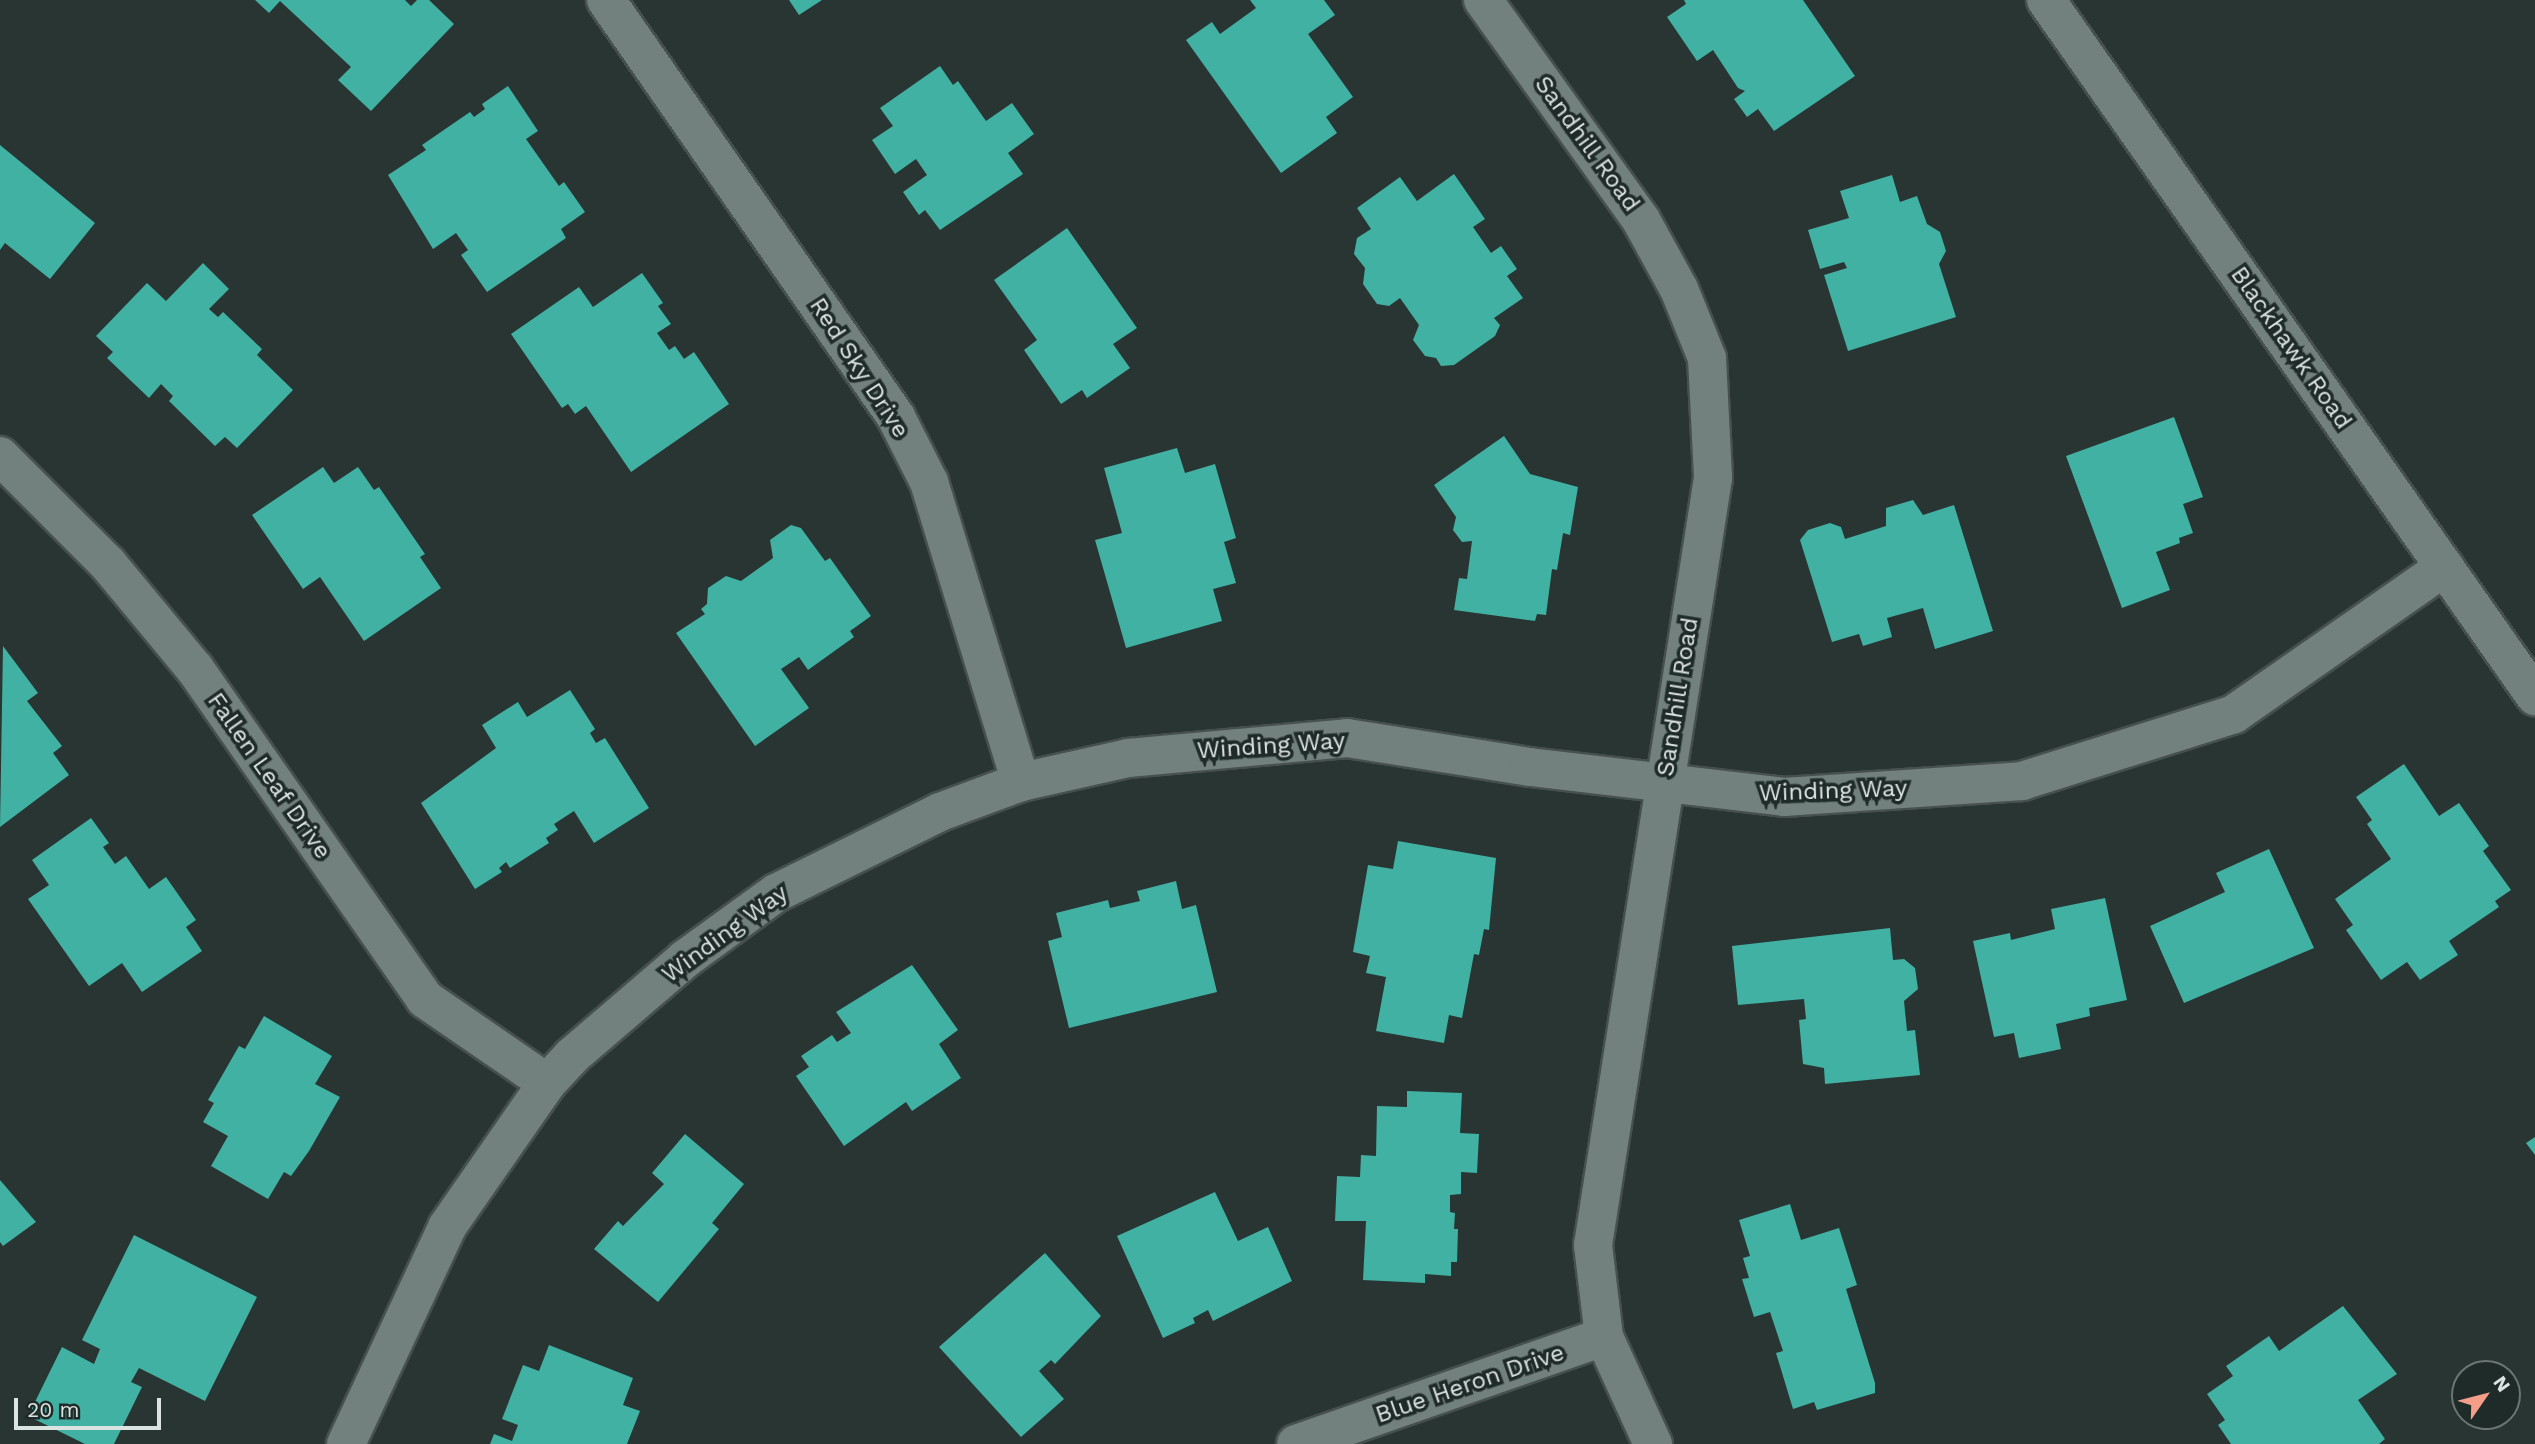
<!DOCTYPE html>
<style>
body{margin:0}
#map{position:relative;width:2535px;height:1444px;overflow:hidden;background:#293533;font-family:"Work Sans",sans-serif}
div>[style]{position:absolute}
.building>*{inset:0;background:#41b1a3}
.roads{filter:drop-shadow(2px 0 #46504f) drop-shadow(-2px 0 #46504f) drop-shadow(0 2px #46504f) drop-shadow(0 -2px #46504f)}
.minor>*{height:38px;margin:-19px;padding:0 19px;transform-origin:19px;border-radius:19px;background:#72807e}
span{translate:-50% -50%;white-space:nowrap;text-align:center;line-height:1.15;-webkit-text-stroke:7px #1f2b29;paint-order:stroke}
.street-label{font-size:24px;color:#dce4e2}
.north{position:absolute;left:2451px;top:1360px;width:70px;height:70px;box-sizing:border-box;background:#1f2b29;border:2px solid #6b7573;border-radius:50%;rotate:55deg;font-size:19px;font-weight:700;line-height:28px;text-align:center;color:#dce4e2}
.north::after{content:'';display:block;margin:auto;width:24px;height:32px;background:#f49e8a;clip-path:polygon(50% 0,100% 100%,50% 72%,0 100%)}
.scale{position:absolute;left:14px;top:1398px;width:147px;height:32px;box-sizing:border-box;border:4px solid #dce4e2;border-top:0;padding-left:9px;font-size:21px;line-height:24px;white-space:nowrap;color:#dce4e2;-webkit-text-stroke:5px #1f2b29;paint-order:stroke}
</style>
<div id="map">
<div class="building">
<i style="clip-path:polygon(255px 0,405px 0,411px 6px,417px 0,429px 0,454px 24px,371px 111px,338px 80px,351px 67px,280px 1px,269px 13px)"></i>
<i style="clip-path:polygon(789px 0,822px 0,799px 15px)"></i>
<i style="clip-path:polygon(1250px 0,1324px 0,1335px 15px,1308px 34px,1353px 97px,1326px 117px,1337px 133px,1281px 173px,1186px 40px,1212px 22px,1220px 34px,1256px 8px)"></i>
<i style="clip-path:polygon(1684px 0,1803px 0,1855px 76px,1774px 131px,1758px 109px,1747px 117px,1734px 99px,1745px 91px,1738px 88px,1713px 50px,1697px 61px,1667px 17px,1686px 4px)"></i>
<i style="clip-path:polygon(940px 66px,953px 85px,958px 81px,986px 121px,1012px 103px,1034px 134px,1008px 153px,1023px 174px,940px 230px,925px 210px,919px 215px,903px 192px,927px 175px,916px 159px,895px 174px,872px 140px,893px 126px,880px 108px)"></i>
<i style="clip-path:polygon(508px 86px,538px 131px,526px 139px,559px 186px,564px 182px,585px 212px,561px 229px,566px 238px,487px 292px,461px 255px,468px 250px,456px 233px,433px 249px,388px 175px,426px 150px,422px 145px,470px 112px,474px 117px,485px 109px,482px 104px)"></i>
<i style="clip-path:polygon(0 145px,95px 223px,50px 279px,5px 243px,0 250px)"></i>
<i style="clip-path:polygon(1454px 174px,1485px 219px,1473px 227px,1491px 253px,1501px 246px,1517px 269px,1507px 276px,1523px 298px,1494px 318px,1500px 325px,1495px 336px,1454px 365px,1441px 366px,1436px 358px,1425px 356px,1413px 340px,1419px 325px,1400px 298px,1389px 306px,1377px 304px,1363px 284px,1365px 268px,1354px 254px,1357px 238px,1371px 229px,1357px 208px,1400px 177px,1417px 201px)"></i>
<i style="clip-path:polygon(1892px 175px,1900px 202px,1917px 196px,1927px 224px,1940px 232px,1946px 251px,1939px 264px,1956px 317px,1848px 351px,1824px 275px,1847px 268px,1844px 262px,1820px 269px,1808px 230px,1849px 218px,1840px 191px)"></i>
<i style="clip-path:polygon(1067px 228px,1137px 328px,1113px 344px,1130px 368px,1087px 398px,1082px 390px,1061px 404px,1024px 350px,1037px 340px,994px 280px)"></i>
<i style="clip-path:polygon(203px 263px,229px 289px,209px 309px,218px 317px,223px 312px,262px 349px,257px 355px,293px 390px,237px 448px,225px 437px,215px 446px,169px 401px,173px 396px,161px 384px,149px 398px,107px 358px,113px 352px,96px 336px,147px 283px,166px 301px)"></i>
<i style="clip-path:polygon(642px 273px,663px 303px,658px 306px,671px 324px,657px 333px,669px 350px,675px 346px,684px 359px,694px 352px,729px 404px,631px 472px,586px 406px,575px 414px,568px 404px,562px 408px,511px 334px,579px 287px,593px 307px)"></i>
<i style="clip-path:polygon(2174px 417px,2203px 497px,2183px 504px,2193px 533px,2179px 538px,2180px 543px,2156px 552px,2170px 590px,2122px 608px,2066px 456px)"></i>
<i style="clip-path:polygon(1504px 436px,1530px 474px,1578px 487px,1570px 535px,1563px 533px,1557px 570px,1552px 569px,1546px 615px,1537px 614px,1535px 621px,1454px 610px,1459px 578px,1467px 579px,1472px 541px,1462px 542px,1453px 530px,1456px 517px,1434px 485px)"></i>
<i style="clip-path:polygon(1177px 448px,1185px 473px,1215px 464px,1236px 538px,1224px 542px,1236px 583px,1213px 589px,1222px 621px,1126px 648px,1095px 540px,1122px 533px,1104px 468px)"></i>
<i style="clip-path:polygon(323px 467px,334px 483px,358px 467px,374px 490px,379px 487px,425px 554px,420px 557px,441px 588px,364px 641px,320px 577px,303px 589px,252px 515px)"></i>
<i style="clip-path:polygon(1913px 500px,1923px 515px,1954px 505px,1993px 631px,1935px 649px,1923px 608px,1887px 618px,1892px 637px,1863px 646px,1859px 634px,1832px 642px,1800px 540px,1808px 530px,1830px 523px,1841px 527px,1845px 539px,1886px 526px,1886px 508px)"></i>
<i style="clip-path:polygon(791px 525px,801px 528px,825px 561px,830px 558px,871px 616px,850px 631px,854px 637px,808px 670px,799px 657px,781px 669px,809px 708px,755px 746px,676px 633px,705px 614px,701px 609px,707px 604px,708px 588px,726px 576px,741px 581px,773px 558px,770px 540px)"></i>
<i style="clip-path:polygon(3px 646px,38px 693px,27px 701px,62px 746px,53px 753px,69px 775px,0 827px)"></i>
<i style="clip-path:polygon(570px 690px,595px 729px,590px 733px,596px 743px,605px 738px,649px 808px,594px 843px,574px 811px,554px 824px,558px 830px,546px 838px,549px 843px,510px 868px,506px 862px,499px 868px,502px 872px,475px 889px,421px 803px,496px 748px,482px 725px,518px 702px,527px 717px)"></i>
<i style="clip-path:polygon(2404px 764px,2439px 816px,2459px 803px,2489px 846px,2483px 851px,2511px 890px,2495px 901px,2499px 907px,2449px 941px,2458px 955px,2420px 980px,2407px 962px,2381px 980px,2346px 930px,2353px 925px,2335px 899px,2391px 859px,2367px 824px,2372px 820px,2356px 797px)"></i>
<i style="clip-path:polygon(91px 818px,109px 843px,103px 847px,115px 864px,126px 856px,149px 889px,166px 877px,196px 920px,186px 927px,202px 951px,142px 992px,122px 963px,89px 986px,28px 899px,49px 885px,32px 860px)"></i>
<i style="clip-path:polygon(1398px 841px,1496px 858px,1489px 930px,1484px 929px,1479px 955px,1474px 954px,1462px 1018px,1449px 1015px,1444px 1043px,1376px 1031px,1386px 977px,1366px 973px,1370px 956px,1353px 952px,1368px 865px,1393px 869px)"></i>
<i style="clip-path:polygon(2269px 849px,2314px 948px,2184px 1003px,2150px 926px,2225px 892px,2216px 873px)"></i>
<i style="clip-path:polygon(1176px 881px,1182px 909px,1196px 905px,1217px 992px,1069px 1028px,1048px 941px,1062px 937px,1056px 913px,1108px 900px,1110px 908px,1140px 901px,1137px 891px)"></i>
<i style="clip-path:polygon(2105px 898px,2127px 1000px,2089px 1008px,2090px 1016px,2056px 1024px,2061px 1049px,2019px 1058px,2014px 1033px,1994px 1037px,1973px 941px,2010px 933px,2011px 940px,2055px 929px,2051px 909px)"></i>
<i style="clip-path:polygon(1890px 928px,1893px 960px,1904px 959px,1915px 968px,1918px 989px,1904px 1001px,1907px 1031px,1915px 1030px,1920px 1075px,1825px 1084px,1824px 1068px,1803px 1064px,1799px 1020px,1806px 1019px,1804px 999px,1738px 1005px,1732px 946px)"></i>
<i style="clip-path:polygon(912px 965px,958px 1030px,939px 1044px,961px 1078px,912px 1111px,906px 1102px,844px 1146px,796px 1076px,809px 1067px,801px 1056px,832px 1035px,837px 1042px,851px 1033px,836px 1012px)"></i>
<i style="clip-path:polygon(264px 1016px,332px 1056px,315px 1084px,340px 1097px,309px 1151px,291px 1176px,284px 1172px,268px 1199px,211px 1166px,228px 1136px,203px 1122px,214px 1103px,208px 1100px,239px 1046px,245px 1049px)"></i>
<i style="clip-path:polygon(1407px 1091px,1462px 1093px,1460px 1133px,1479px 1134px,1477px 1173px,1461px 1172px,1461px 1194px,1450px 1195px,1450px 1212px,1455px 1213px,1454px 1229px,1458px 1229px,1457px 1262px,1451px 1262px,1451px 1276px,1425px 1274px,1425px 1283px,1363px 1280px,1366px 1221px,1335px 1221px,1337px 1176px,1360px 1177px,1361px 1155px,1376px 1156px,1377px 1106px,1407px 1107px)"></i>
<i style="clip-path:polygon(685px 1134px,744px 1184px,712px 1223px,719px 1229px,658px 1302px,594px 1249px,618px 1221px,623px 1226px,664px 1184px,652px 1173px)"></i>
<i style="clip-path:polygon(2535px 1137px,2535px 1155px,2526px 1143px)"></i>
<i style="clip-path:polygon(0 1180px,36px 1222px,3px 1246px,0 1242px)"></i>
<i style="clip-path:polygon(1215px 1192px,1238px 1241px,1268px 1227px,1292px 1281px,1213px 1321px,1208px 1310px,1193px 1318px,1195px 1323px,1163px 1338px,1117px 1236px)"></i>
<i style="clip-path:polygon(1790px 1204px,1801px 1240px,1839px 1228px,1857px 1285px,1846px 1289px,1875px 1383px,1875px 1393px,1817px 1410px,1814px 1402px,1793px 1409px,1776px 1353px,1783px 1351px,1770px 1312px,1754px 1317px,1742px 1279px,1749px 1278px,1743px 1258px,1750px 1256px,1739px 1220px)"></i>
<i style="clip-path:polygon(134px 1235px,257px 1297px,205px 1401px,139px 1368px,131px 1382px,142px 1387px,114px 1444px,85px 1444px,28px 1416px,62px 1347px,94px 1364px,100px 1349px,82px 1340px)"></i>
<i style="clip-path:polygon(1045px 1253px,1101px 1316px,1055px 1364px,1051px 1360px,1039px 1371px,1064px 1399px,1021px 1437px,939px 1347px)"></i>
<i style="clip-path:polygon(2343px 1306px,2397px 1374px,2358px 1400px,2385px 1439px,2379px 1444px,2231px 1444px,2218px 1425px,2225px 1420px,2207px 1394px,2233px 1376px,2226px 1366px,2269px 1336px,2279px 1351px)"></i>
<i style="clip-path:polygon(549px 1345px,633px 1378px,623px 1405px,640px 1411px,627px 1444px,490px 1444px,494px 1434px,512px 1441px,518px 1425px,502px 1419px,523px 1365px,539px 1371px)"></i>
</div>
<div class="roads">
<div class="minor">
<i style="left:606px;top:0;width:508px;rotate:55.18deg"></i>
<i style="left:896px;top:417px;width:73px;rotate:63.1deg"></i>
<i style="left:929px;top:482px;width:314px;rotate:73deg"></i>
<i style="left:1483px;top:0;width:271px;rotate:54.3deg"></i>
<i style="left:1641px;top:220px;width:79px;rotate:61.2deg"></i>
<i style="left:1679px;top:289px;width:74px;rotate:67.9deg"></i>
<i style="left:1707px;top:358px;width:120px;rotate:87.1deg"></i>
<i style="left:1713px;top:478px;width:776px;rotate:98.89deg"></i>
<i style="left:1593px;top:1245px;width:93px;rotate:83.2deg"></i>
<i style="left:1604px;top:1337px;width:118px;rotate:65.4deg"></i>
<i style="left:2046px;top:0;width:851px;rotate:54.91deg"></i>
<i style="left:0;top:456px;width:153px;rotate:45deg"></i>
<i style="left:108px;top:564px;width:136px;rotate:50.4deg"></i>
<i style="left:195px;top:669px;width:402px;rotate:55.1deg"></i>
<i style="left:425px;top:999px;width:148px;rotate:34.5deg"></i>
<i style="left:346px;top:1444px;width:239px;rotate:-65deg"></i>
<i style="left:447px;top:1227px;width:175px;rotate:-55.2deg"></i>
<i style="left:547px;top:1083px;width:37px;rotate:-47deg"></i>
<i style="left:572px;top:1056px;width:149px;rotate:-40.6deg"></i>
<i style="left:685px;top:959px;width:112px;rotate:-36deg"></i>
<i style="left:776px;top:893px;width:183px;rotate:-26.3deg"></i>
<i style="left:940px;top:812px;width:86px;rotate:-20.3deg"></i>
<i style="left:1021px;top:782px;width:110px;rotate:-12.6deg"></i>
<i style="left:1128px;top:758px;width:220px;rotate:-5.2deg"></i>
<i style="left:1347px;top:738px;width:185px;rotate:9deg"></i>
<i style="left:1530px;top:767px;width:256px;rotate:6.7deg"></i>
<i style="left:1784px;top:797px;width:239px;rotate:-3.8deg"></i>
<i style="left:2022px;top:781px;width:222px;rotate:-17.5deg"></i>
<i style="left:2234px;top:714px;width:257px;rotate:-34.9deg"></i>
<i style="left:1296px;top:1444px;width:326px;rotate:-19.2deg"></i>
</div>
</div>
<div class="street-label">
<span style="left:1587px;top:144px;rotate:54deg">Sandhill Road</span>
<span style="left:2291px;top:348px;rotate:55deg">Blackhawk Road</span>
<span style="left:859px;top:368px;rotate:57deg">Red Sky Drive</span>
<span style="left:1678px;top:697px;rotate:-81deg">Sandhill Road</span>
<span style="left:1271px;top:746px;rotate:-4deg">Winding Way</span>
<span style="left:269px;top:776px;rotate:55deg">Fallen Leaf Drive</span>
<span style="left:1833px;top:791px;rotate:-2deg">Winding Way</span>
<span style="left:725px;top:934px;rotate:-36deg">Winding Way</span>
<span style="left:1470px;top:1384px;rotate:-19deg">Blue Heron Drive</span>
</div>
<div class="north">N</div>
<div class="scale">20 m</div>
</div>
